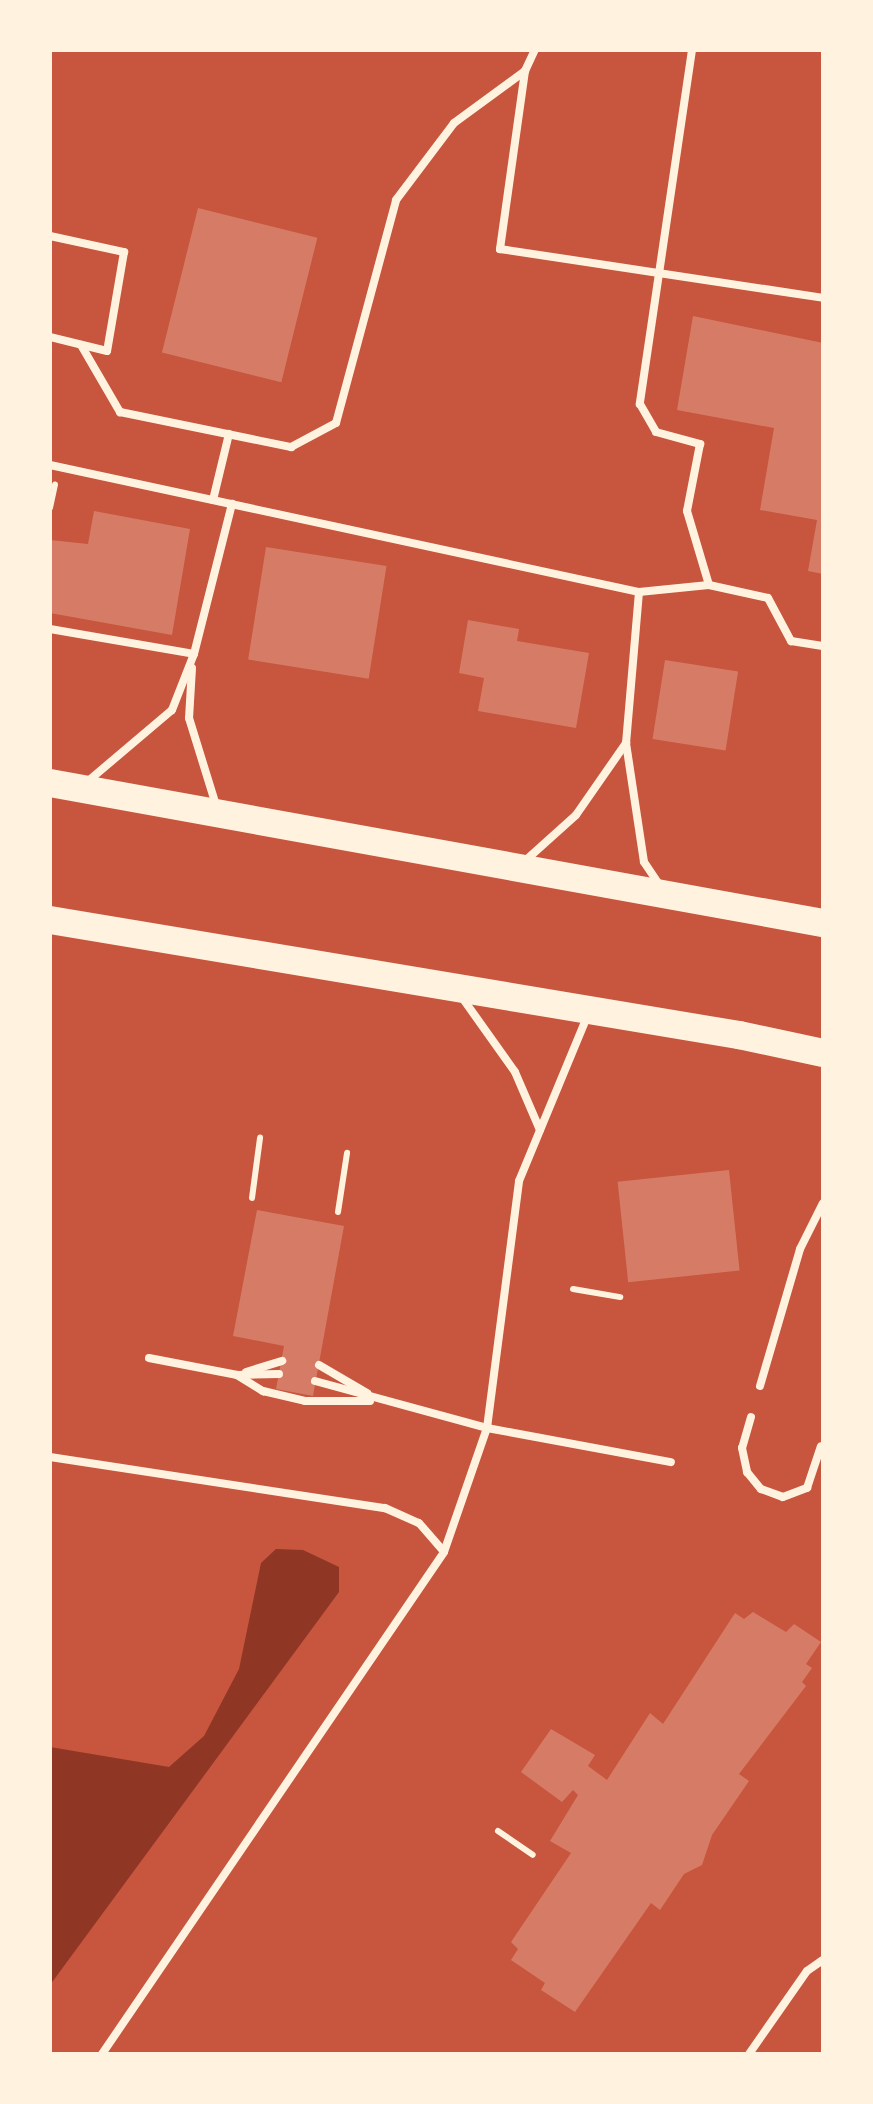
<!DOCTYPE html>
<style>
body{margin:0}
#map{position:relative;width:873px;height:2104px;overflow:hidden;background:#c8553d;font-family:Spectral,serif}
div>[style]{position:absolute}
.water>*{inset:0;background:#8f3625}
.building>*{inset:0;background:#d67c66;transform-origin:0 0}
.path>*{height:6px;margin:-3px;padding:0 3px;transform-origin:3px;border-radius:3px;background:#fff3e0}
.service>*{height:8px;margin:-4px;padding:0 4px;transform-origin:4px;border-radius:4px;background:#fff3e0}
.trunk>*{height:28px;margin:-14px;padding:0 14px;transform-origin:14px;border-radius:14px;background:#fff3e0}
span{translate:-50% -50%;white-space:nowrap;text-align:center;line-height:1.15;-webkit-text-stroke:8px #fff3e0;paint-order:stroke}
.frame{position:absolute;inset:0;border:52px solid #fff3e0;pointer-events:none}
</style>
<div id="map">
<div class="water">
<i style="clip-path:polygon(276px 1549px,303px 1550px,339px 1567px,339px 1592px,50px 1985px,50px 1747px,169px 1767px,204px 1736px,239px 1669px,261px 1563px)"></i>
</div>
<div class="building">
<i style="left:198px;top:208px;width:123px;height:149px;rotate:14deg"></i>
<i style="clip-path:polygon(693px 316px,823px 343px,823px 574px,808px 571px,817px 520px,760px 510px,774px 428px,677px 410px)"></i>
<i style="clip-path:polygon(94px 511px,190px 529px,172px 635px,50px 613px,50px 540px,88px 544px)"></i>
<i style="left:266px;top:547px;width:122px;height:114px;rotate:9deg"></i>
<i style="clip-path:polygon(468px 620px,519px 629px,517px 641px,589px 653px,576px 728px,478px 711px,484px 678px,459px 673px)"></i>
<i style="left:665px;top:660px;width:74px;height:80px;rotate:9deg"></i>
<i style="left:729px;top:1170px;width:101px;height:112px;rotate:84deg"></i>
<i style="clip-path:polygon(257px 1210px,344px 1226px,313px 1396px,276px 1389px,284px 1346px,233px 1336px)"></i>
<i style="clip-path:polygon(753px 1612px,786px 1632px,794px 1624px,821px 1642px,806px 1664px,812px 1668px,802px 1682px,806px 1686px,739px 1774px,749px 1781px,712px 1835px,702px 1865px,684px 1874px,660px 1910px,651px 1903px,575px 2012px,541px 1990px,545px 1983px,511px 1960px,518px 1949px,511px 1942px,571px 1853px,550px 1841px,578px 1795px,573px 1790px,562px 1802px,521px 1772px,551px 1729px,595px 1755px,588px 1766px,607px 1780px,650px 1713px,663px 1724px,735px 1613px,744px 1619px)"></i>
</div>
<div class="path">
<i style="left:50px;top:508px;width:24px;rotate:-78deg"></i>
<i style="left:252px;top:1198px;width:61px;rotate:-82.4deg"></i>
<i style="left:338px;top:1212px;width:60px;rotate:-81.3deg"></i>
<i style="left:573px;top:1289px;width:48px;rotate:9.7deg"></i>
<i style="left:498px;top:1831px;width:42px;rotate:34.4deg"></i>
</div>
<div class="service">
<i style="left:692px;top:50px;width:358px;rotate:98.4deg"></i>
<i style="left:640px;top:404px;width:32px;rotate:60deg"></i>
<i style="left:656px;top:432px;width:46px;rotate:15.3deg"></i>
<i style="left:700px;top:444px;width:68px;rotate:101deg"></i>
<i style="left:687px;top:511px;width:77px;rotate:73.4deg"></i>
<i style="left:709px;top:585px;width:60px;rotate:12.4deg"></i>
<i style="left:768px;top:598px;width:49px;rotate:61.9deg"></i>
<i style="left:791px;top:641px;width:32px;rotate:9deg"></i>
<i style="left:525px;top:71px;width:180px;rotate:98deg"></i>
<i style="left:500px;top:249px;width:327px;rotate:8.6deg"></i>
<i style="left:50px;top:236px;width:76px;rotate:12.2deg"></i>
<i style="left:124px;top:252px;width:100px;rotate:99.7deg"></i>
<i style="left:107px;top:351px;width:59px;rotate:-166.2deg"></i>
<i style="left:81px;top:345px;width:78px;rotate:59.8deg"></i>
<i style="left:120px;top:412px;width:175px;rotate:11.6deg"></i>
<i style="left:291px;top:447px;width:51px;rotate:-28.1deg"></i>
<i style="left:336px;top:423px;width:231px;rotate:-74.9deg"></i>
<i style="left:396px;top:200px;width:96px;rotate:-53deg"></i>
<i style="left:454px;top:123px;width:88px;rotate:-36.2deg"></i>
<i style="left:525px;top:71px;width:23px;rotate:-65deg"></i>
<i style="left:50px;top:465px;width:603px;rotate:12.17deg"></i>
<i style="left:639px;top:592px;width:152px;rotate:94.9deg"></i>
<i style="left:626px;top:743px;width:120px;rotate:81.4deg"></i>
<i style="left:644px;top:862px;width:30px;rotate:56deg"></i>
<i style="left:213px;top:500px;width:68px;rotate:-76.4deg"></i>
<i style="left:639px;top:592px;width:70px;rotate:-5.7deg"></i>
<i style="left:50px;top:629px;width:146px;rotate:9.8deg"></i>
<i style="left:192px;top:668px;width:50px;rotate:93.4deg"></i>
<i style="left:189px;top:718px;width:91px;rotate:72.8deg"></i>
<i style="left:87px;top:782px;width:111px;rotate:-40.3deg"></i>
<i style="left:172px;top:710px;width:60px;rotate:-68.6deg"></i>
<i style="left:194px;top:654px;width:155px;rotate:-75.8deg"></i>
<i style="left:526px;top:860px;width:67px;rotate:-42deg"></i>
<i style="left:576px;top:815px;width:88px;rotate:-55.2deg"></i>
<i style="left:461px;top:996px;width:93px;rotate:54.6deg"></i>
<i style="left:515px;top:1072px;width:63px;rotate:66.7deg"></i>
<i style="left:149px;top:1358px;width:90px;rotate:10.9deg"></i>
<i style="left:237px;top:1375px;width:42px;rotate:-1.4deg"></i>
<i style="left:319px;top:1365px;width:56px;rotate:30.3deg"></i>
<i style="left:246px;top:1372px;width:38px;rotate:-17deg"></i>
<i style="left:237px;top:1375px;width:31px;rotate:32deg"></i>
<i style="left:263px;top:1391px;width:43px;rotate:13.4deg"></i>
<i style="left:305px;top:1401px;width:65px"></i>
<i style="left:315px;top:1381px;width:178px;rotate:15.3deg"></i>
<i style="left:487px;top:1428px;width:187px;rotate:10.5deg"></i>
<i style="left:760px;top:1386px;width:143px;rotate:-73.7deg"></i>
<i style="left:800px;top:1249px;width:51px;rotate:-63.4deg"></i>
<i style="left:751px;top:1417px;width:32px;rotate:106deg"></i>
<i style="left:742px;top:1448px;width:25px;rotate:78deg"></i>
<i style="left:747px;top:1472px;width:22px;rotate:51deg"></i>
<i style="left:761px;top:1489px;width:23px;rotate:20deg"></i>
<i style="left:783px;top:1497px;width:26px;rotate:-21deg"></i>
<i style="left:807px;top:1488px;width:44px;rotate:-71.6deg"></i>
<i style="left:50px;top:1457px;width:339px;rotate:8.7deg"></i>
<i style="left:385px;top:1508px;width:37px;rotate:24deg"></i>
<i style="left:419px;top:1523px;width:38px;rotate:49deg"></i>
<i style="left:102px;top:2054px;width:607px;rotate:-55.73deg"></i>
<i style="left:444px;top:1552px;width:131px;rotate:-70.9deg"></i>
<i style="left:487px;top:1428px;width:249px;rotate:-82.6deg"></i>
<i style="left:519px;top:1181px;width:178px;rotate:-67.5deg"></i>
<i style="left:749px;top:2054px;width:101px;rotate:-55.1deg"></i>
<i style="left:807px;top:1971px;width:19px;rotate:-35deg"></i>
</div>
<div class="trunk">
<i style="left:50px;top:783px;width:786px;rotate:10.27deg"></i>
<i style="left:50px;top:920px;width:699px;rotate:9.48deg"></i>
<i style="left:739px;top:1035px;width:86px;rotate:12.1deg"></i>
</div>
<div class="frame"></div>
</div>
